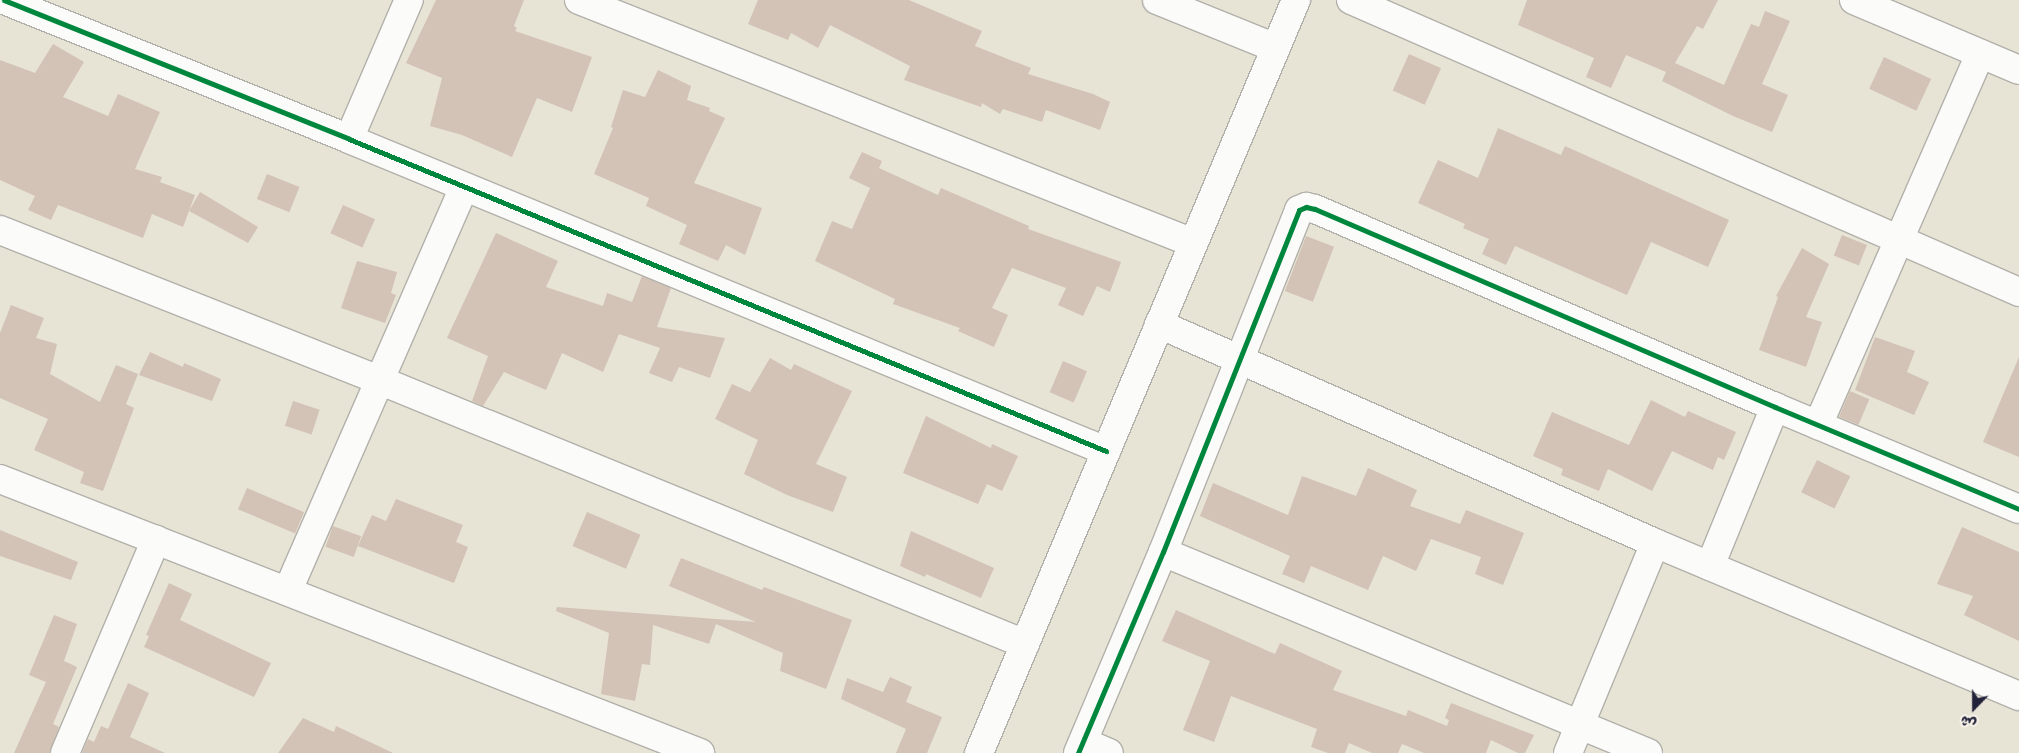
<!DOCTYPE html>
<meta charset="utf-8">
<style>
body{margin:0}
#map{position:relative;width:2019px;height:753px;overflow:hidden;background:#e7e4d6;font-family:"Balsamiq Sans","Playpen Sans Arabic",sans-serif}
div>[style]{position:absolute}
.building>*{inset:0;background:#d3c2b6;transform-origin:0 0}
.roads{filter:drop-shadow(1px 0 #b2b0aa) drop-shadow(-1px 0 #b2b0aa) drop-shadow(0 1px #b2b0aa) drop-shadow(0 -1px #b2b0aa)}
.minor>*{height:28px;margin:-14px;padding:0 14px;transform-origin:14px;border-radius:14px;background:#fbfbf9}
.trunk>*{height:28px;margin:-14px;padding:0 14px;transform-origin:14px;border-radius:14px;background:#fbfbf9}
.cycleway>*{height:5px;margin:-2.5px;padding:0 2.5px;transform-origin:2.5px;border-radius:2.5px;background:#00873e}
span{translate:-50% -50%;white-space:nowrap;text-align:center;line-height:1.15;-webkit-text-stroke:4.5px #f7f3e8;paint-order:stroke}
.north{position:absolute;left:1949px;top:683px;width:50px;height:50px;-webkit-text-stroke:4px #f7f3e8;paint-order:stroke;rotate:202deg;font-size:14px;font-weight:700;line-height:20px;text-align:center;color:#22223b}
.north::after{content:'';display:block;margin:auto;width:18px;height:22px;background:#22223b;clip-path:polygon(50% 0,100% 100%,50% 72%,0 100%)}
</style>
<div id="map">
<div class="building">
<i style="clip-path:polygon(436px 0,524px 0,514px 26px,517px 28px,515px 31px,592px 57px,572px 112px,537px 98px,512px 157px,462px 135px,430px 126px,442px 78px,406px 63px)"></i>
<i style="clip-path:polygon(758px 0,909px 0,982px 31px,975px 46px,1031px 68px,1028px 74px,1093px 94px,1110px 102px,1100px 130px,1046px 110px,1042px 122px,1003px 109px,1000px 114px,982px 103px,981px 107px,904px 80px,910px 66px,830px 25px,818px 48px,791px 33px,788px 40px,748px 24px)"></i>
<i style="clip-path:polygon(1527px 0,1718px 0,1703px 29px,1697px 26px,1675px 63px,1724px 85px,1751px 24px,1759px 27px,1765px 11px,1790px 21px,1762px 84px,1788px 95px,1772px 132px,1733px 116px,1662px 81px,1666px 72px,1626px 55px,1611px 88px,1586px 77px,1594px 58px,1518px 25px)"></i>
<i style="clip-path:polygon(53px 44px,84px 62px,63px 97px,108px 116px,118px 94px,160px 112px,135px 169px,162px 177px,160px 182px,195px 195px,183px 227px,152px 214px,143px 238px,58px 205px,51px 220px,28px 210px,35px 196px,0 180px,0 60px,35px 73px)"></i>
<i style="left:1409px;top:54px;width:35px;height:40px;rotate:24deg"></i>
<i style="left:1884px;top:57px;width:52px;height:35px;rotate:25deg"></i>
<i style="clip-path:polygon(658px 70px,691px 86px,687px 100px,710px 108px,709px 111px,725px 118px,694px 183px,762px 208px,745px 255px,726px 245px,718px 261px,679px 244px,687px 225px,646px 206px,649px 198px,594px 174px,613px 128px,611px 127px,623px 90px,645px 97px)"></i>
<i style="clip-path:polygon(1498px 128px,1561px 155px,1565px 146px,1729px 220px,1708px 267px,1651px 242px,1627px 295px,1515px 246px,1506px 265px,1482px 254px,1489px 239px,1463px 228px,1465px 224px,1418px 203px,1438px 160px,1478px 178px)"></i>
<i style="clip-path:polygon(862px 152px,882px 161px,879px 168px,938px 195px,941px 188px,1029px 226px,1028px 229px,1121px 262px,1110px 292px,1097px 286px,1083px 316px,1058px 305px,1066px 288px,1012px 268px,992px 308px,1008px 315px,994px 347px,958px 331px,960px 328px,893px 304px,895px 299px,815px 261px,832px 221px,852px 229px,870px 188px,849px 178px)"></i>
<i style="left:267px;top:174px;width:35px;height:27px;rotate:22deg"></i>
<i style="clip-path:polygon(200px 192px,258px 227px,248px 243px,189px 211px)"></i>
<i style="left:343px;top:205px;width:35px;height:31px;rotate:24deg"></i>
<i style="clip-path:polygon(496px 233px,558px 261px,546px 287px,603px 306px,607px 293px,632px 302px,642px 276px,671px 288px,657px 327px,725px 338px,710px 378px,679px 367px,672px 382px,649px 373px,660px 348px,619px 334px,603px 372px,562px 353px,546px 390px,504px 372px,483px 406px,472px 401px,488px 356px,447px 338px)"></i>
<i style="left:1842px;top:235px;width:27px;height:22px;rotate:22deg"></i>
<i style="left:1306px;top:236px;width:30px;height:59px;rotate:21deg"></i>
<i style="clip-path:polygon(1802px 248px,1829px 264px,1806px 317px,1822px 322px,1806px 367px,1759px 350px,1778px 297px,1776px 296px)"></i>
<i style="clip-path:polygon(357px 261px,397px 272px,391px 293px,396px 295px,385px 323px,341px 308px)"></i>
<i style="clip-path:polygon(11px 305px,44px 318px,36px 338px,57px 344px,50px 374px,100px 402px,116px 365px,138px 374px,126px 404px,134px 408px,103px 491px,80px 483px,84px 472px,34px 450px,48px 419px,0 398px,0 333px)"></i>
<i style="clip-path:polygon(1875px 337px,1915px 351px,1907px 372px,1929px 382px,1914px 415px,1855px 390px)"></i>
<i style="clip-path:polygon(150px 352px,183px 367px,184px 363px,221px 379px,212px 401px,139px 375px)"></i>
<i style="clip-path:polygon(2019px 357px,2019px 457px,1983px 442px)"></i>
<i style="clip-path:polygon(770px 358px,791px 370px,794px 364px,852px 391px,816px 464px,847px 477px,833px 512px,787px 495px,744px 474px,758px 440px,715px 419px,732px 384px,750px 392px)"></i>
<i style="left:1063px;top:361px;width:26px;height:34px;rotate:23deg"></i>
<i style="left:1850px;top:391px;width:21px;height:28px;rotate:23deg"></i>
<i style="clip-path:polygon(1651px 400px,1685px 417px,1688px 411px,1736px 432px,1724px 460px,1718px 457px,1713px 470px,1672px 451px,1652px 491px,1608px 469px,1599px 491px,1561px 475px,1563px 469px,1533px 456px,1552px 412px,1629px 445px)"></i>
<i style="left:293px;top:401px;width:28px;height:26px;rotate:18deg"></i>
<i style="clip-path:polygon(926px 416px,991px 448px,992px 444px,1018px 456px,1002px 491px,987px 484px,978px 504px,903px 473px)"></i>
<i style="left:1817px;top:460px;width:37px;height:36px;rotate:26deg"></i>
<i style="clip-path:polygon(1368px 468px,1417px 490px,1410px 506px,1460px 524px,1466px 510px,1524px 533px,1503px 585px,1475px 574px,1481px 557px,1431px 539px,1416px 571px,1383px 556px,1368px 590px,1311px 566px,1304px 583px,1282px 574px,1290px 556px,1200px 516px,1213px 483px,1288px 515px,1302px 476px,1356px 496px)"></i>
<i style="left:247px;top:488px;width:62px;height:23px;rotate:23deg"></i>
<i style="clip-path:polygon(396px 499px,463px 525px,456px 542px,468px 547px,454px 583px,358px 546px,372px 515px,386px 521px)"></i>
<i style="left:587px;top:512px;width:58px;height:37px;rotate:23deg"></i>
<i style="left:333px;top:526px;width:30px;height:22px;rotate:20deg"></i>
<i style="clip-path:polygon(1962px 527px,2019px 552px,2019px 641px,1964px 615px,1973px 596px,1937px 584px)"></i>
<i style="clip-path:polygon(0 530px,78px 562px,71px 580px,0 556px)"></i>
<i style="clip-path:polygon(911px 531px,994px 568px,981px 598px,926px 574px,925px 577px,900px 566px)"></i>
<i style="clip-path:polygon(681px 558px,762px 590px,764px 587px,852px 620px,826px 689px,780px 671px,783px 653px,716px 624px,709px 644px,653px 625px,650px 665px,642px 664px,635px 701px,601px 694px,609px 633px,556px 611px,557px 607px,756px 622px,669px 586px)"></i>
<i style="clip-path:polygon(169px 583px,192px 594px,180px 620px,271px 663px,254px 697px,144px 647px,149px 636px,146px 635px)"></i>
<i style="clip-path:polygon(1176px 610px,1275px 654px,1280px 643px,1342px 671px,1333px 690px,1406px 716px,1408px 710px,1447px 726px,1449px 720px,1445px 718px,1451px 703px,1534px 735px,1525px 753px,1518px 753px,1491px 740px,1486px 753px,1424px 753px,1402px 744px,1398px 753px,1372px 753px,1349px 743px,1345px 753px,1328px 753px,1311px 747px,1317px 729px,1231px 696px,1214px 742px,1183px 730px,1210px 661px,1162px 641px)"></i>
<i style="clip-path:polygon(54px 615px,77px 624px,64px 661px,77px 667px,53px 724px,59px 727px,50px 753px,14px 753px,46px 682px,29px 675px)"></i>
<i style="clip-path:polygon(890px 677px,912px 687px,906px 702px,942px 717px,927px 753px,896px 753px,906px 729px,841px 699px,847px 678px,883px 692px)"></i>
<i style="clip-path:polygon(128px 683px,149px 693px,130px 737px,165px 753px,82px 753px,88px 739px,94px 742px,101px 726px,108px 729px)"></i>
<i style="clip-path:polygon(303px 718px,334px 732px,336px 726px,393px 753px,278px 753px)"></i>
</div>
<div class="roads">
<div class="minor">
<i style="left:4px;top:0;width:372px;rotate:21.9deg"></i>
<i style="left:349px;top:139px;width:819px;rotate:22.4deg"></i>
<i style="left:579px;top:0;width:660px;rotate:21.59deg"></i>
<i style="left:1157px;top:0;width:128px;rotate:22deg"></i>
<i style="left:1351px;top:0;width:729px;rotate:23.61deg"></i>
<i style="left:1854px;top:0;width:179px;rotate:23deg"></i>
<i style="left:349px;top:139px;width:151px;rotate:-66.7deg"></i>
<i style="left:0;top:230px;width:408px;rotate:21.6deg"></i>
<i style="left:379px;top:380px;width:698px;rotate:22.23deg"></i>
<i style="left:1159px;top:324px;width:542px;rotate:23.82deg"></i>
<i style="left:1655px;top:543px;width:395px;rotate:22.8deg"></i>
<i style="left:1818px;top:425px;width:405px;rotate:-66.4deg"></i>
<i style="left:0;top:479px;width:752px;rotate:21.38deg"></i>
<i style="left:1163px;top:552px;width:525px;rotate:22.51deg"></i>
<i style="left:1710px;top:566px;width:172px;rotate:-67.8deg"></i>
<i style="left:288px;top:590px;width:439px;rotate:-66.4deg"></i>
<i style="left:1083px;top:742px;width:28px;rotate:23deg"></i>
<i style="left:65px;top:753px;width:232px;rotate:-66.9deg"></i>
<i style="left:1078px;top:753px;width:218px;rotate:-67.1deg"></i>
<i style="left:1163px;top:552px;width:368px;rotate:-68.3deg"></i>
<i style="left:1299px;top:210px;width:8px;rotate:-23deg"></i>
<i style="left:1306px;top:207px;width:9px;rotate:13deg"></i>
<i style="left:1315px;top:209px;width:501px;rotate:23.29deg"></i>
<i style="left:1775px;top:407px;width:264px;rotate:22.7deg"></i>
<i style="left:1568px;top:753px;width:227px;rotate:-67.5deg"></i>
</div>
<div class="trunk">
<i style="left:979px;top:753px;width:817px;rotate:-67.17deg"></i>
</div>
</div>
<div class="cycleway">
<i style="left:4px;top:0;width:372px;rotate:21.9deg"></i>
<i style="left:349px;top:139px;width:819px;rotate:22.4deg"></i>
<i style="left:1078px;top:753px;width:218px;rotate:-67.1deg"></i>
<i style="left:1163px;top:552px;width:368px;rotate:-68.3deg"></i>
<i style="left:1299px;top:210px;width:8px;rotate:-23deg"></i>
<i style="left:1306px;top:207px;width:9px;rotate:13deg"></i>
<i style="left:1315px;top:209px;width:501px;rotate:23.29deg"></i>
<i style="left:1775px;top:407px;width:264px;rotate:22.7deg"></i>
</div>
<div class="north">ش</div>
</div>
